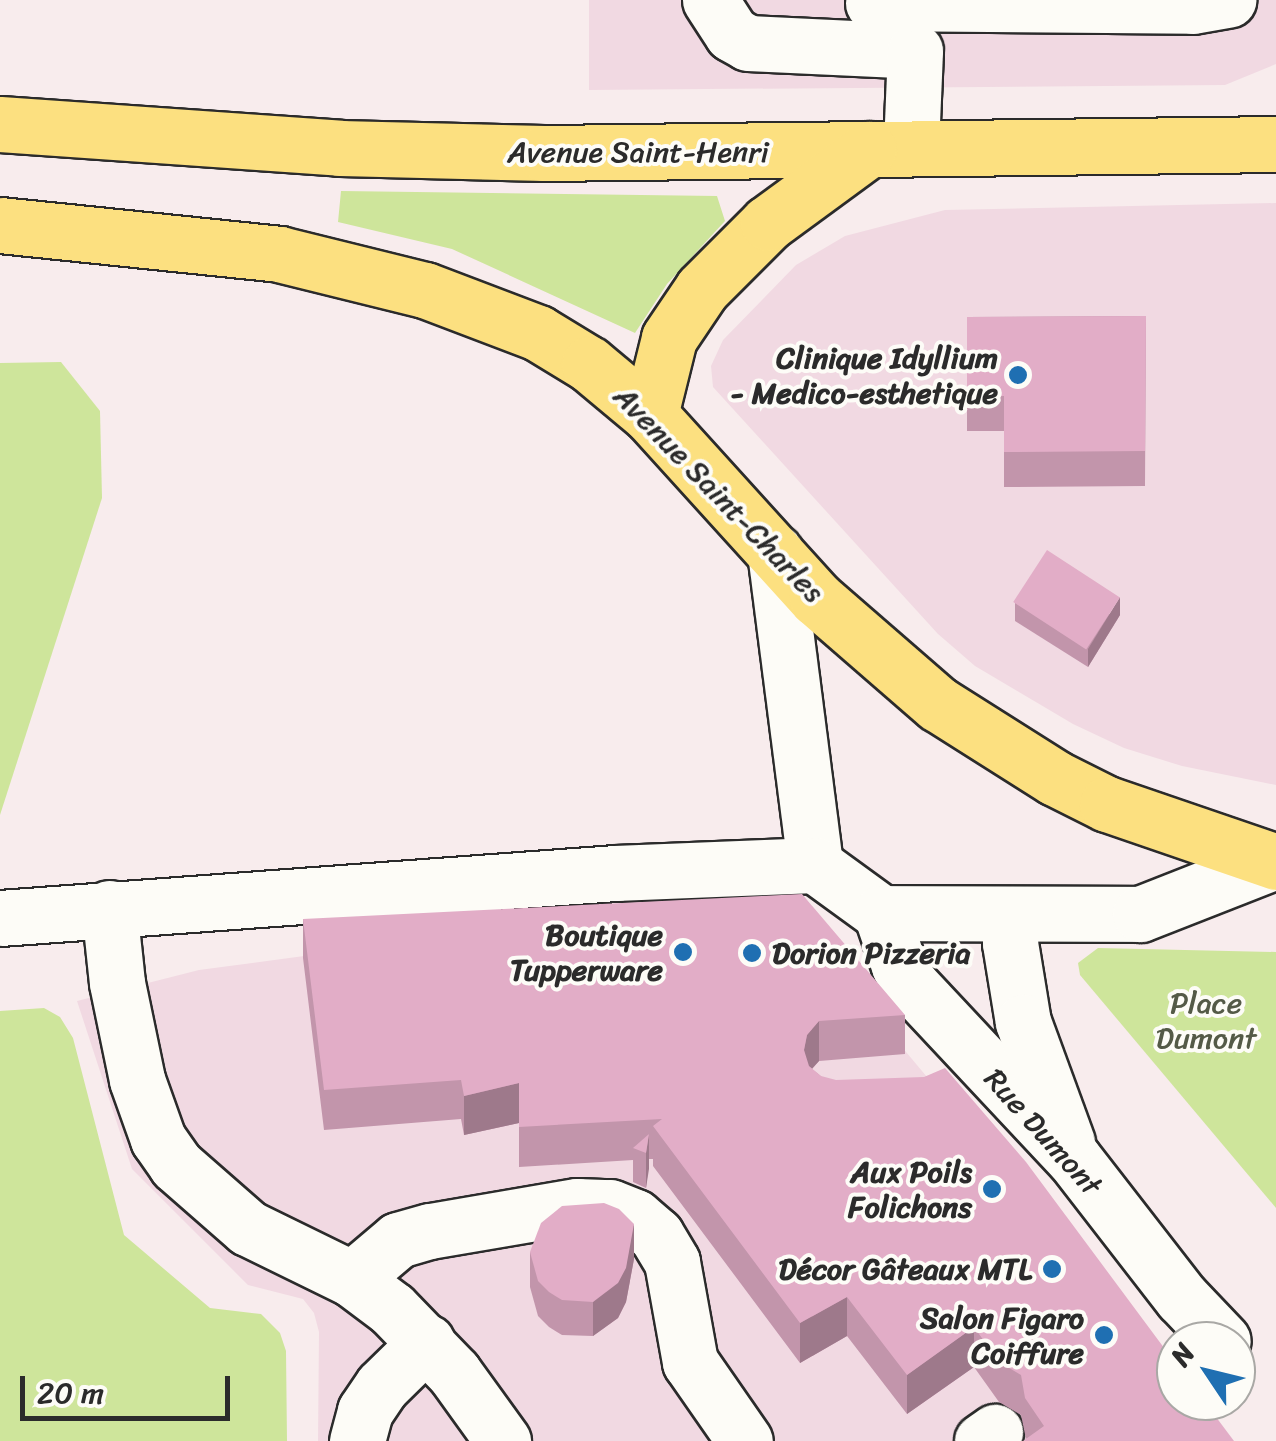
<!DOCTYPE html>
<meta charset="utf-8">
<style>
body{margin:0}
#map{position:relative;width:1276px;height:1441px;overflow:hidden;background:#f8eced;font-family:Sriracha,sans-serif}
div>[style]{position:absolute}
.built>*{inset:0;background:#f1d9e2}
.green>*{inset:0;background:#cee59b}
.roads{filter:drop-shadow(2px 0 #2b2b2b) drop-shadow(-2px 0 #2b2b2b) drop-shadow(0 2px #2b2b2b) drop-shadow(0 -2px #2b2b2b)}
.minor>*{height:55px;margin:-27.5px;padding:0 27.5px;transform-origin:27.5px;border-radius:27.5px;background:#fdfcf7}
.major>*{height:55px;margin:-27.5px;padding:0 27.5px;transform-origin:27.5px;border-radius:27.5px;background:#fce080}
.wall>*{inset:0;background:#c295ab}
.shaded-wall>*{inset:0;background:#9e798b}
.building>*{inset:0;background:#e2adc7;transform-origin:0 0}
.dots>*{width:28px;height:28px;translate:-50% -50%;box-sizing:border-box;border:5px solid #fdfcf7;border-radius:50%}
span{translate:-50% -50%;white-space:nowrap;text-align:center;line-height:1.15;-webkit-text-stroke:8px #fdfcf7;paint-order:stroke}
.street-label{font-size:30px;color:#2b2b2b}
.poi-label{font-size:30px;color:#2b2b2b;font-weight:700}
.right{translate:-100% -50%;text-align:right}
.left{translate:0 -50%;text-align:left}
.park-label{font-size:30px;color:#545a47}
.north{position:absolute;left:1156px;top:1321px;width:100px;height:100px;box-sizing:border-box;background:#fdfcf7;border:2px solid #a9a8a5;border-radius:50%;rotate:305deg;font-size:28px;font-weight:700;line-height:40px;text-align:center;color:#2b2b2b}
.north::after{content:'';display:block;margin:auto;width:35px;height:45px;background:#1f6fb2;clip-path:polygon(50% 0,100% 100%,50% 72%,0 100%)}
.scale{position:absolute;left:20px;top:1376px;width:210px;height:45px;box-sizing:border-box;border:5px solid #2b2b2b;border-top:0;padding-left:12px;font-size:30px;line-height:35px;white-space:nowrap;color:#2b2b2b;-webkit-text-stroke:8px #fdfcf7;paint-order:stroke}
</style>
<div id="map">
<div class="built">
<i style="clip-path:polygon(589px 0,1276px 0,1276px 64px,1225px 85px,589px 90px)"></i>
<i style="clip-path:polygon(1276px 203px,1276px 785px,1182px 766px,1124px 748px,1073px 724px,975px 666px,938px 634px,713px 387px,711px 366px,723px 340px,796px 265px,845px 236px,945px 210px)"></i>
<i style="clip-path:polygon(804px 930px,1075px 1254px,1176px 1401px,1229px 1441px,318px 1441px,319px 1332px,314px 1313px,303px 1299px,248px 1285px,132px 1169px,77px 1001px,199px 970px,304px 956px)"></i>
</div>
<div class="green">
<i style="clip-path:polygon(341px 191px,717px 196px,725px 221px,667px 284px,635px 333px,452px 249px,338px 222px)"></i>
<i style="clip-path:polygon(61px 362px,100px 411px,102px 498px,0 815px,0 363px)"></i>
<i style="clip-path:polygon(1098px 948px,1276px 952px,1276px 1208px,1080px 975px,1078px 963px)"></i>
<i style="clip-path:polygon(44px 1008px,60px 1017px,73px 1038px,124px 1235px,210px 1308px,261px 1314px,280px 1333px,286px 1351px,287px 1441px,0 1441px,0 1011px)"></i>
</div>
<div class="roads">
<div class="minor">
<i style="left:710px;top:0;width:40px;rotate:57.1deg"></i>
<i style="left:732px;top:34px;width:18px;rotate:29deg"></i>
<i style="left:748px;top:43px;width:167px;rotate:2.7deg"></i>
<i style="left:915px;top:51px;width:96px;rotate:92.4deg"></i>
<i style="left:873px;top:3px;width:320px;rotate:0.5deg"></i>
<i style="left:1193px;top:6px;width:36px;rotate:-10deg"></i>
<i style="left:775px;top:552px;width:316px;rotate:82.7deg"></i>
<i style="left:109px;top:908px;width:75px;rotate:83.9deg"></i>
<i style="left:117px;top:983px;width:99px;rotate:78.3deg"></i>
<i style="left:137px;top:1080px;width:63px;rotate:70.4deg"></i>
<i style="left:158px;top:1139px;width:32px;rotate:55deg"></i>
<i style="left:176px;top:1165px;width:96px;rotate:41.2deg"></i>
<i style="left:248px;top:1228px;width:116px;rotate:26.1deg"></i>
<i style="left:352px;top:1279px;width:50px;rotate:36.9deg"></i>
<i style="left:392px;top:1309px;width:89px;rotate:45.9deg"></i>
<i style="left:454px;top:1373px;width:84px;rotate:54.2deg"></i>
<i style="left:881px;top:913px;width:56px;rotate:71.2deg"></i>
<i style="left:899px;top:966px;width:22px;rotate:58deg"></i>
<i style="left:911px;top:985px;width:238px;rotate:46.9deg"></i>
<i style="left:1074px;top:1159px;width:176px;rotate:52.2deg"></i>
<i style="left:1182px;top:1298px;width:59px;rotate:46.4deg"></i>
<i style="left:1012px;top:914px;width:29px;rotate:94deg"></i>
<i style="left:1010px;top:943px;width:80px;rotate:80.7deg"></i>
<i style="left:1023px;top:1022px;width:128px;rotate:69.9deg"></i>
<i style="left:0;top:918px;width:617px;rotate:-4.18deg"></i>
<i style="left:615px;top:873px;width:200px;rotate:-2.3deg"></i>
<i style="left:815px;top:865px;width:82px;rotate:36deg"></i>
<i style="left:881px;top:913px;width:259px;rotate:0.2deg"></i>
<i style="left:1140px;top:914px;width:143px;rotate:-21.4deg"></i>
<i style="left:352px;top:1279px;width:60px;rotate:-40.3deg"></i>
<i style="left:398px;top:1240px;width:33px;rotate:-16deg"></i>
<i style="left:430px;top:1231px;width:149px;rotate:-9.7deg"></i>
<i style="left:577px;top:1206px;width:33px;rotate:2deg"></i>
<i style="left:610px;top:1207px;width:27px;rotate:22deg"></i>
<i style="left:635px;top:1217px;width:28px;rotate:41deg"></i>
<i style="left:656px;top:1235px;width:31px;rotate:59deg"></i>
<i style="left:672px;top:1262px;width:102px;rotate:79.8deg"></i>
<i style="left:690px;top:1362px;width:96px;rotate:55.2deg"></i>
<i style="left:357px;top:1441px;width:31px;rotate:-75deg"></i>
<i style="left:365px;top:1411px;width:30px;rotate:-56deg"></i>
<i style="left:382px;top:1386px;width:63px;rotate:-44.4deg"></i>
<i style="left:982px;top:1441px;width:16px;rotate:-35deg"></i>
</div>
<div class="major">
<i style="left:0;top:124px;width:341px;rotate:4deg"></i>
<i style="left:340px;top:148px;width:204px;rotate:1.4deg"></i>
<i style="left:544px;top:153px;width:732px;rotate:-0.7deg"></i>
<i style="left:0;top:225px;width:281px;rotate:5.9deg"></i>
<i style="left:279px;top:254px;width:150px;rotate:13.9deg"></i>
<i style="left:425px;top:290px;width:121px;rotate:20.8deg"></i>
<i style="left:538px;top:333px;width:60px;rotate:31.3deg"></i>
<i style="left:589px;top:364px;width:80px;rotate:39.9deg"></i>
<i style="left:650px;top:415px;width:248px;rotate:47.8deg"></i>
<i style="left:817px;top:599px;width:160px;rotate:41deg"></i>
<i style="left:938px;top:704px;width:138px;rotate:32.3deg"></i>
<i style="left:1055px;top:778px;width:58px;rotate:26.6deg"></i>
<i style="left:1107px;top:804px;width:179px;rotate:18.9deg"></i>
<i style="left:650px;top:415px;width:79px;rotate:-76.1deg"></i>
<i style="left:669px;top:338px;width:59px;rotate:-56deg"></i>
<i style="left:702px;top:289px;width:93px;rotate:-45deg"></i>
<i style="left:768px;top:223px;width:125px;rotate:-36.2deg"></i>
</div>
</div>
<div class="wall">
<i style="clip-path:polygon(1146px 316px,1145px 486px,1004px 487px,1004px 431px,967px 431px,967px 317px)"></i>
<i style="clip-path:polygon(1015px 603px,1120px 615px,1088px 667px,1015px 621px)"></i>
<i style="clip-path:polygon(303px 919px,905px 1015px,905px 1054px,819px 1061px,812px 1069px,1176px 1364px,1026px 1439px,1021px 1415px,999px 1402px,974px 1367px,907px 1414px,847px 1336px,800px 1363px,653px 1166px,653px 1159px,649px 1159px,646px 1188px,633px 1182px,633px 1160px,519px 1167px,519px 1123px,464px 1135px,461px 1119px,324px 1130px,303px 958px)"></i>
<i style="clip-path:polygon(530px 1252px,634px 1259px,626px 1302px,618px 1318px,593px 1336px,562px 1335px,549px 1327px,538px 1316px,530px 1287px)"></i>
</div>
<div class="shaded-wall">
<i style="clip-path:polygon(1120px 597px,1120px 615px,1088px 667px,1088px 649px)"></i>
<i style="clip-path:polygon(819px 1021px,819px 1061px,807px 1074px,804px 1050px,807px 1035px)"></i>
<i style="clip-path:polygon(519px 1083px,519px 1123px,464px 1135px,464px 1096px)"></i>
<i style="clip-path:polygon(649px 1134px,649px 1169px,646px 1188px,646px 1153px)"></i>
<i style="clip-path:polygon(634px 1224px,634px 1259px,626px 1302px,618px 1318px,593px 1336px,593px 1302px)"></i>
<i style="clip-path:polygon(847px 1297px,847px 1336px,800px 1363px,800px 1323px)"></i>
<i style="clip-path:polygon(974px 1327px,974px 1367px,907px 1414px,907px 1375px)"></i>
</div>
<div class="building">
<i style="clip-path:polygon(1146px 316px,1145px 451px,1004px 452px,1004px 396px,967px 397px,967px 317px)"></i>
<i style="left:1047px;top:550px;width:87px;height:62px;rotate:33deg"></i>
<i style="clip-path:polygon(802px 894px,905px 1015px,819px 1021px,807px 1035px,804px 1050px,809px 1066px,821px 1076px,836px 1080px,924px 1077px,945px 1068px,1026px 1162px,1176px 1364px,1176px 1401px,1204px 1401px,1234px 1441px,1023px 1441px,1044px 1426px,1025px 1398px,1021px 1375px,999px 1362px,974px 1327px,907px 1375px,847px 1297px,800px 1323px,653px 1126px,662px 1119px,519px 1127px,519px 1083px,464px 1096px,461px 1080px,324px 1090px,303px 919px)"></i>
<i style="clip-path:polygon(649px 1134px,646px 1153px,633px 1148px)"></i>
<i style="clip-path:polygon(604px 1203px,619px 1209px,634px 1224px,626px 1268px,618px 1283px,593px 1302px,562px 1300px,549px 1292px,538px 1281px,530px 1252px,541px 1223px,562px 1206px)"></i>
</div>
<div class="dots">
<i style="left:1018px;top:375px;background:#1f6fb2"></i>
<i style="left:683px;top:952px;background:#1f6fb2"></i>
<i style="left:752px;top:953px;background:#1f6fb2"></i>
<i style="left:992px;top:1189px;background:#1f6fb2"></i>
<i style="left:1052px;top:1269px;background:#1f6fb2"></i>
<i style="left:1104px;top:1335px;background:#1f6fb2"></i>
</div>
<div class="street-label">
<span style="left:638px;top:152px">Avenue Saint-Henri</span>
<span style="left:719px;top:494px;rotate:46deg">Avenue Saint-Charles</span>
<span style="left:1043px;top:1132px;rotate:48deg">Rue Dumont</span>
</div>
<div class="poi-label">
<span class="right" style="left:998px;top:375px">Clinique Idyllium<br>- Medico-esthetique</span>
<span class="right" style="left:663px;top:952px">Boutique<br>Tupperware</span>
<span class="left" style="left:772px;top:953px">Dorion Pizzeria</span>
<span class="right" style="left:972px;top:1189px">Aux Poils<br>Folichons</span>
<span class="right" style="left:1032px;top:1269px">Décor Gâteaux MTL</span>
<span class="right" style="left:1084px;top:1335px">Salon Figaro<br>Coiffure</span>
</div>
<div class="park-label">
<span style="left:1206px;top:1020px">Place<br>Dumont</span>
</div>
<div class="north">N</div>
<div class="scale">20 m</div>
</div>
